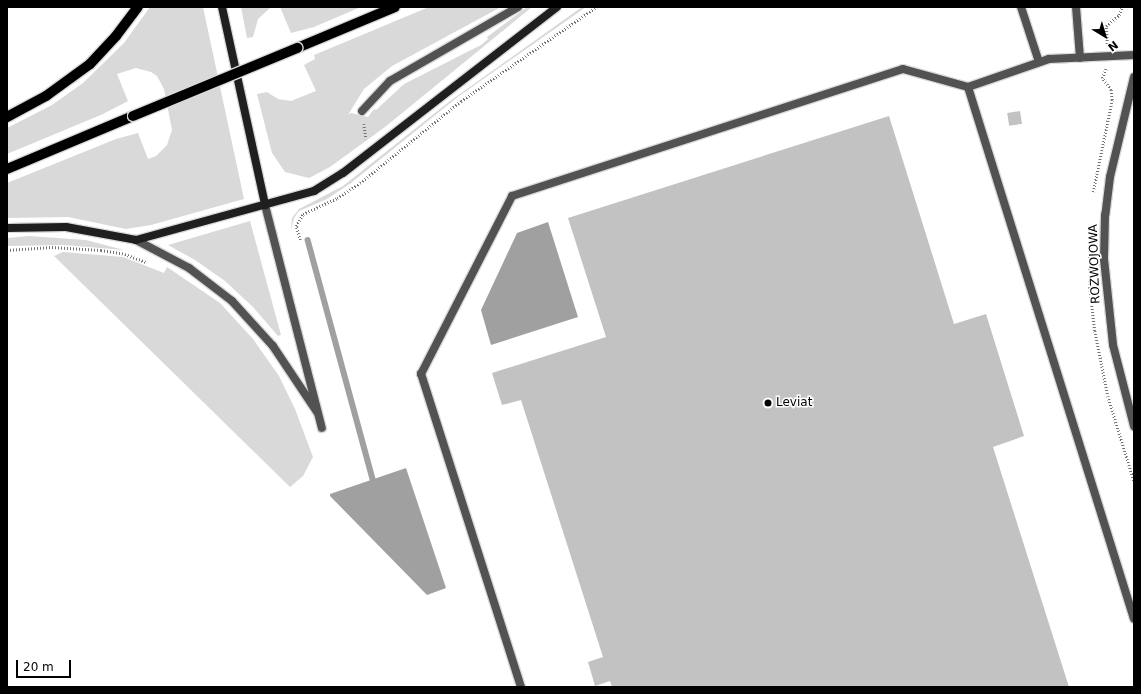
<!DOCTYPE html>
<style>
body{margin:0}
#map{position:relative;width:1141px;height:694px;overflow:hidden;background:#fff;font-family:"DejaVu Sans",sans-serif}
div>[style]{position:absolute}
.green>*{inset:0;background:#d9d9d9}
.water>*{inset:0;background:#a0a0a0}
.stream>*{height:5.5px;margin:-2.75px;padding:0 2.75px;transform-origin:2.75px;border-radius:2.75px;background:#a0a0a0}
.building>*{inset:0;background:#c2c2c2;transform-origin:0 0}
.path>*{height:2.5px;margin-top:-1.25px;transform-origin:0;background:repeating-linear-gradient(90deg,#747474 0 1px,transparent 0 3px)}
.roads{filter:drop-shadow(1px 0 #dbdbdb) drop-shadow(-1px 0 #dbdbdb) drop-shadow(0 1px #dbdbdb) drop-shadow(0 -1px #dbdbdb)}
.lane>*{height:8px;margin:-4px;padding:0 4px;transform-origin:4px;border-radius:4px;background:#525252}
.street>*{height:8px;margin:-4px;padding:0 4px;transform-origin:4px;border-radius:4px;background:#525252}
.secondary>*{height:8px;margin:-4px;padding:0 4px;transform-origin:4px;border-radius:4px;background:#1f1f1f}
.primary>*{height:10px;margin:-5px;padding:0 5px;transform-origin:5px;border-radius:5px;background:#000}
.bridges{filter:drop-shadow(1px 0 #dbdbdb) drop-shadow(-1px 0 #dbdbdb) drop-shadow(0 1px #dbdbdb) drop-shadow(0 -1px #dbdbdb)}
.primary-bridge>*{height:10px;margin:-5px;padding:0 5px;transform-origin:5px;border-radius:5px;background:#000}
.dots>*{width:11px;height:11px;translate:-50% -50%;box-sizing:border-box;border:2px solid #fff;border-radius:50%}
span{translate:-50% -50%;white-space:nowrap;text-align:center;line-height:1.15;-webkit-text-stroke:3px #fff;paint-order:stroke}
.street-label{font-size:12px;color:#000}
.poi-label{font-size:12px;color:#000}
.left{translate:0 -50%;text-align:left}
.frame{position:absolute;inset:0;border:8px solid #000;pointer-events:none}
.north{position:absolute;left:1085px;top:16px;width:40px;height:40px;-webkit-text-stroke:3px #fff;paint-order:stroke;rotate:142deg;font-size:11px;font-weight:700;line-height:16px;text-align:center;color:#000}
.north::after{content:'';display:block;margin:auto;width:14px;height:18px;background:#000;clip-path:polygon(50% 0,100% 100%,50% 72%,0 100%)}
.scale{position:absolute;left:16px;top:660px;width:55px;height:18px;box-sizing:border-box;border:2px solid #000;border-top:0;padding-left:5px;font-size:12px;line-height:14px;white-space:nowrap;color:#000;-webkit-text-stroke:3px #fff;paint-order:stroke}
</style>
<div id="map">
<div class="green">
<i style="clip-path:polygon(150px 7px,203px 7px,244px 199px,151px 225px,126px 229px,68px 217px,7px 218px,7px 183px,116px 139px,138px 133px,148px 159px,156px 156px,167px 145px,172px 130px,164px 89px,157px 76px,151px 72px,136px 68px,117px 74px,128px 101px,103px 114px,7px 154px,7px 128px,52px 105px,83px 83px,124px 43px)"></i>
<i style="clip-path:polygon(241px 7px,271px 7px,258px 19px,253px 37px,247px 38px)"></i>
<i style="clip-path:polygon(280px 7px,361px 7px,314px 27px,291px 33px)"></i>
<i style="clip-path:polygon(429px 7px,501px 7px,392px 66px,364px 89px,348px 115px,351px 113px,368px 117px,374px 109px,376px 110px,404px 84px,481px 45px,488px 39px,487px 37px,527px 7px,532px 7px,385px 127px,330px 167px,309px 178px,285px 172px,272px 153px,257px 94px,267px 92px,278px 99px,291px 101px,316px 91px,304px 65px,315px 59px,314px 55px)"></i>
<i style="clip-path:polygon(582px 7px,586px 7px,459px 96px,351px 183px,327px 199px,299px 211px,294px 218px,291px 230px,292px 218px,299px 209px,343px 186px,450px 101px)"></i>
<i style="clip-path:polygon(250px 221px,281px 335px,278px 336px,253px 307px,225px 281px,195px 260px,168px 245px)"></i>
<i style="clip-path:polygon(29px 236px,86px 240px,124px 250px,64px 245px,7px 246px,7px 238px)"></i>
<i style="clip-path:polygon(63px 252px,123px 257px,164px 273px,167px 267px,220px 303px,253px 339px,279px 376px,295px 409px,313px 457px,303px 476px,290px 487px,54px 256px)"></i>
</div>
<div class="water">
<i style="clip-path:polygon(548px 222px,578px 317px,491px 345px,481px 310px,517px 233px)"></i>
<i style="clip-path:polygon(406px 468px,446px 588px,427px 595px,330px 496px,330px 494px)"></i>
</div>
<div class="stream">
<i style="left:308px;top:240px;width:248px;rotate:74.8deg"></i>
</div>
<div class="building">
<i style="left:1020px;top:111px;width:13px;height:13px;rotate:81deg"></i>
<i style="clip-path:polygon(889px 116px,954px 324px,986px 314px,1024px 436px,993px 447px,1069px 687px,612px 687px,610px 681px,595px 686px,588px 662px,603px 657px,521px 400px,502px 405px,492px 373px,606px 337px,568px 218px)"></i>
</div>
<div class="path">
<i style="left:1107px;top:44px;width:18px;rotate:-93deg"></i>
<i style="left:1106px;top:26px;width:17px;rotate:-40deg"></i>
<i style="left:1119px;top:15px;width:9px;rotate:-69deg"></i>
<i style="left:364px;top:124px;width:15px;rotate:82deg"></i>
<i style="left:1093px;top:192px;width:94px;rotate:-78.3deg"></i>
<i style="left:1112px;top:100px;width:10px;rotate:-96deg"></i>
<i style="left:1111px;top:90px;width:15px;rotate:-127deg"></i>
<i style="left:1102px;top:78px;width:10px;rotate:-66deg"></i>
<i style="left:1090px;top:227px;width:61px;rotate:90deg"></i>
<i style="left:1090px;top:288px;width:43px;rotate:83.4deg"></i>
<i style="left:1095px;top:331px;width:66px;rotate:78.7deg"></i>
<i style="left:1108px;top:396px;width:89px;rotate:73deg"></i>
<i style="left:300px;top:240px;width:15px;rotate:-106deg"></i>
<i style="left:296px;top:226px;width:14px;rotate:-60deg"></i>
<i style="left:303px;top:214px;width:38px;rotate:-25deg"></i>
<i style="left:337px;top:198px;width:27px;rotate:-33deg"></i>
<i style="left:360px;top:183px;width:130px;rotate:-39.1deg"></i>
<i style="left:461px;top:101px;width:165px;rotate:-34.8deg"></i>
<i style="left:7px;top:250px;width:45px;rotate:-3.8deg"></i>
<i style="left:52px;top:247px;width:49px;rotate:3.5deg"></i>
<i style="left:101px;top:250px;width:24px;rotate:9deg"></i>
<i style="left:125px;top:254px;width:22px;rotate:21deg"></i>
</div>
<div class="roads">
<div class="lane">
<i style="left:1021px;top:7px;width:58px;rotate:71.9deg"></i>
<i style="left:1076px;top:7px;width:51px;rotate:85.5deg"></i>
<i style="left:968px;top:87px;width:557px;rotate:72.67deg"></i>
<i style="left:362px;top:111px;width:41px;rotate:-47deg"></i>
<i style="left:390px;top:81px;width:148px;rotate:-30deg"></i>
<i style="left:265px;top:205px;width:230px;rotate:75.7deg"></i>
<i style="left:136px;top:240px;width:60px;rotate:27.8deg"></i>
<i style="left:189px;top:268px;width:54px;rotate:37.5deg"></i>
<i style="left:232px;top:301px;width:61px;rotate:47.7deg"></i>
<i style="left:273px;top:346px;width:79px;rotate:56.3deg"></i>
<i style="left:521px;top:687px;width:329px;rotate:-107.7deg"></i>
<i style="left:421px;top:374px;width:200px;rotate:-62.9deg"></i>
<i style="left:512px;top:196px;width:411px;rotate:-18deg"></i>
<i style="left:903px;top:69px;width:67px;rotate:15.5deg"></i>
<i style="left:968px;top:87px;width:86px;rotate:-19.1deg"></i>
<i style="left:1049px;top:59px;width:85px;rotate:-2.7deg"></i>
</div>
<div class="street">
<i style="left:1134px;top:77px;width:103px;rotate:103.5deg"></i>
<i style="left:1110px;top:177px;width:38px;rotate:97deg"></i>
<i style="left:1105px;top:215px;width:44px;rotate:91.3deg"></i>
<i style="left:1104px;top:259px;width:86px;rotate:84deg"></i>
<i style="left:1113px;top:345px;width:84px;rotate:75.5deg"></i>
</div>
<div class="secondary">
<i style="left:222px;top:7px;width:203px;rotate:77.7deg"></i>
<i style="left:7px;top:228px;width:59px;rotate:-1deg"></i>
<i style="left:66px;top:227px;width:71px;rotate:10.5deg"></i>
<i style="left:136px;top:240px;width:185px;rotate:-15.4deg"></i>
<i style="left:314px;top:191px;width:34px;rotate:-32deg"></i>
<i style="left:343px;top:173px;width:271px;rotate:-37.8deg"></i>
</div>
<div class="primary">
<i style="left:297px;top:48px;width:106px;rotate:-22.7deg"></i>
<i style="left:7px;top:117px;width:44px;rotate:-28.3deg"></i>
<i style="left:46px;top:96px;width:54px;rotate:-36deg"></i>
<i style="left:90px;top:64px;width:38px;rotate:-47deg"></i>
<i style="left:116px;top:36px;width:36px;rotate:-53deg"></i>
<i style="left:7px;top:169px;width:137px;rotate:-22.8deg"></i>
</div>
</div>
<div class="bridges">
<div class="primary-bridge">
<i style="left:133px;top:116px;width:178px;rotate:-22.5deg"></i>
</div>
</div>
<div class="dots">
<i style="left:768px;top:403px;background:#000"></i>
</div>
<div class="street-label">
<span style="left:1095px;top:264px;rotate:-92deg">ROZWOJOWA</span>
</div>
<div class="poi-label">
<span class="left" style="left:776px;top:403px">Leviat</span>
</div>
<div class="frame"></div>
<div class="north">N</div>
<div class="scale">20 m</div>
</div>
